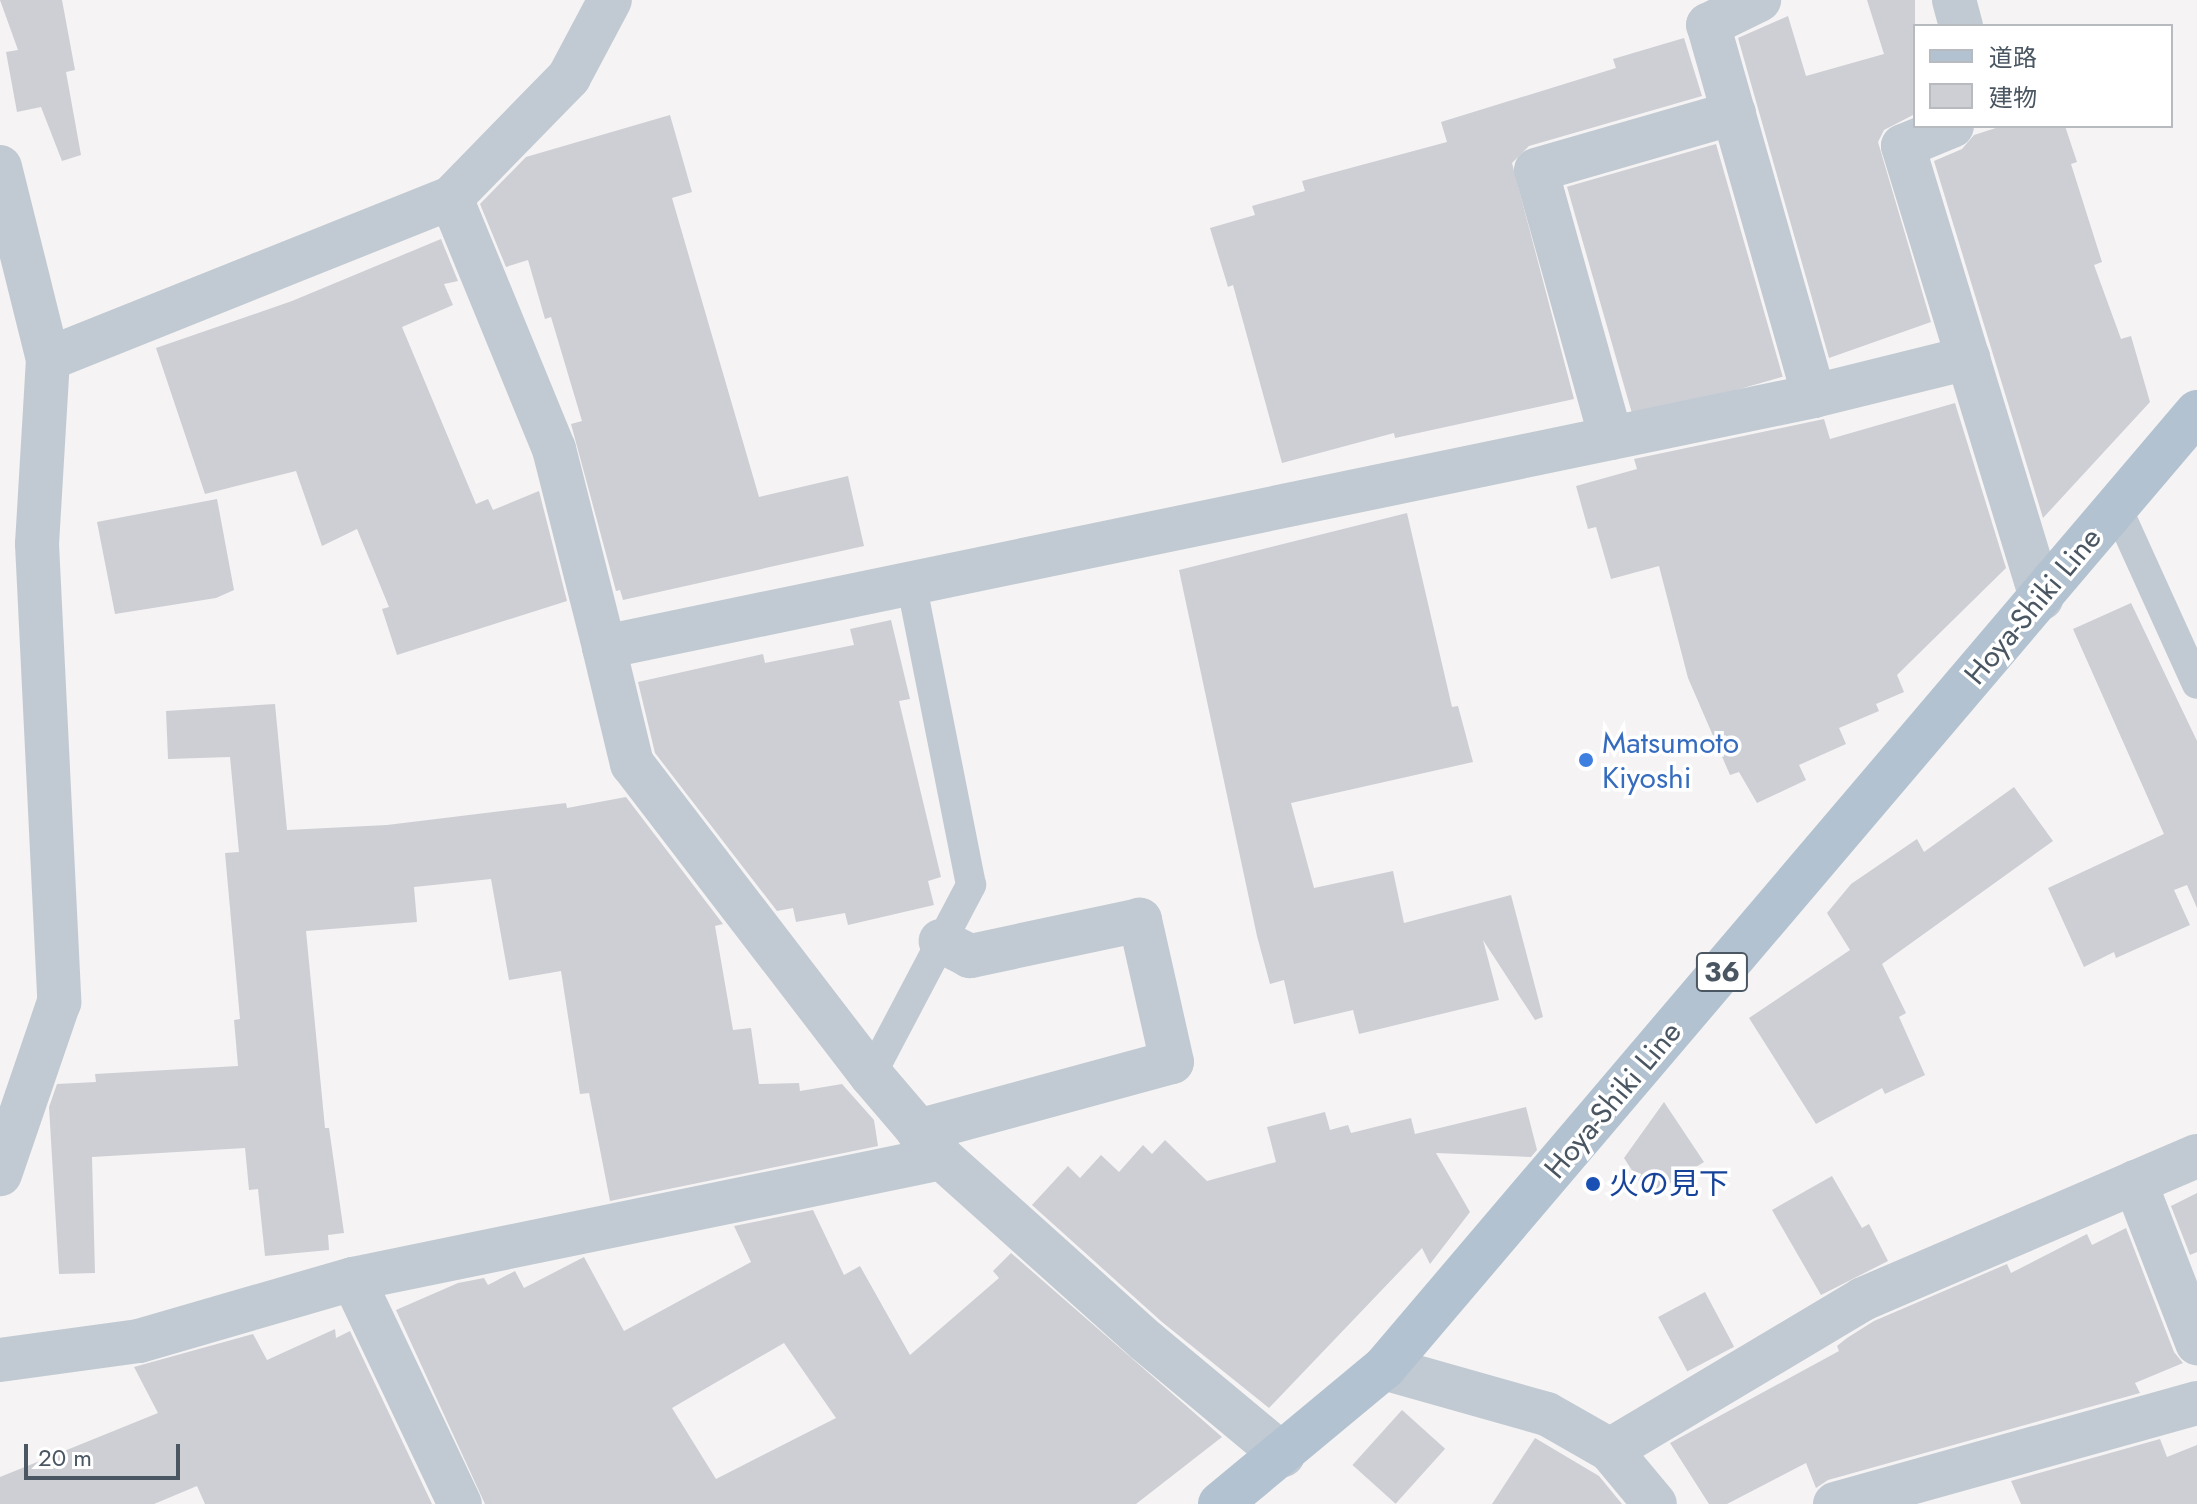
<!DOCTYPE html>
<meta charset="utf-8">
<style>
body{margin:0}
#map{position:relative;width:2197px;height:1504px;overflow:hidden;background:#f5f3f3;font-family:Jost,"Noto Sans JP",sans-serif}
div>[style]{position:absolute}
.building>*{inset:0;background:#cdcfd5;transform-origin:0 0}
.lane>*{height:30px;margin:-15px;padding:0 15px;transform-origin:15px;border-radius:15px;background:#c1cad2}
.street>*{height:44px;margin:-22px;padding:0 22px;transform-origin:22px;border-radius:22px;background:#c1cad2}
.primary>*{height:44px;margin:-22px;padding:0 22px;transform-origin:22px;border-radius:22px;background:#b3c2d1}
.dots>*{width:22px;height:22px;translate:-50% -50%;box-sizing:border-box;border:4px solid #fff;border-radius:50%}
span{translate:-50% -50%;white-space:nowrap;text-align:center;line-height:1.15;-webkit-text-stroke:7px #fff;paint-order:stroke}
.shield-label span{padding:2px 6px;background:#fff;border:2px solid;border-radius:6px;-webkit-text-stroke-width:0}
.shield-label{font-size:28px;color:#4a5661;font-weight:700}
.street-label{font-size:30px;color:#4a5661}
.shop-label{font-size:30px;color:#366cbe}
.left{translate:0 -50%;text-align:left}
.transit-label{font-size:30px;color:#164399}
.legend{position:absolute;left:1913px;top:24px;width:260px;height:104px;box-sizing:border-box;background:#fff;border:2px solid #b7bbc0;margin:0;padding:10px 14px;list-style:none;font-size:24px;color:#4a5661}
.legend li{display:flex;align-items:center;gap:16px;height:40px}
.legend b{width:40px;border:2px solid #b7bbc0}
.scale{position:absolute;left:24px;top:1444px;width:156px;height:36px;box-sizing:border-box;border:4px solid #4a5661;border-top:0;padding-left:10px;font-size:24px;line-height:28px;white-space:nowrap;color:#4a5661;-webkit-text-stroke:6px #fff;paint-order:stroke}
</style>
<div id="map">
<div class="building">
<i style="clip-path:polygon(0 0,62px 0,75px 70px,66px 72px,81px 155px,62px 161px,41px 107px,17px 112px,6px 52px,18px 50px)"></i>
<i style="clip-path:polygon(1867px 0,1915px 0,1915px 114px,1884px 130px,1878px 142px,1931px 322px,1829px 358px,1738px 38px,1788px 16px,1806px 76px,1884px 54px)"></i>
<i style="clip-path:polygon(1684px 38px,1702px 96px,1529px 146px,1512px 163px,1574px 399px,1395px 438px,1394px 433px,1282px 463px,1233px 285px,1228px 287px,1210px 228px,1255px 215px,1252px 206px,1305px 191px,1302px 181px,1447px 142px,1441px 122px,1616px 68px,1613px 59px)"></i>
<i style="clip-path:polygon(670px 115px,692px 192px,672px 198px,759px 497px,848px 476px,864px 546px,623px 600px,620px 590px,616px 591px,571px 424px,582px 421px,551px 317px,545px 319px,528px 260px,506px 267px,480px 204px,526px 157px)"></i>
<i style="clip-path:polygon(2002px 126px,2065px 126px,2077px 162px,2071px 164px,2102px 262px,2094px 265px,2121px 339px,2131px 336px,2150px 402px,2043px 518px,1934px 161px,1962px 149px,1974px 135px)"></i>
<i style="left:1716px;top:144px;width:242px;height:155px;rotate:74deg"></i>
<i style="clip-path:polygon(441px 239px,458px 281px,444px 284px,453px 305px,402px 327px,476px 504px,488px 499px,493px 510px,539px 491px,567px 601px,397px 655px,382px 609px,389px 607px,357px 529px,322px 546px,296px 471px,205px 494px,156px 348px,292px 301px)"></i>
<i style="clip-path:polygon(1955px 403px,2006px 568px,1897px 675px,1904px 692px,1876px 704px,1879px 711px,1839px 728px,1846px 744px,1799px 765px,1806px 780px,1757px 803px,1739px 772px,1730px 775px,1688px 678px,1659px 566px,1611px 579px,1596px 527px,1588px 529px,1576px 486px,1637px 469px,1634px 459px,1824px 419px,1830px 439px)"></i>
<i style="clip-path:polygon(217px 499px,234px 590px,216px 598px,115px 614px,97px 522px)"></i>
<i style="clip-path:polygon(1407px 513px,1452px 707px,1458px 706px,1473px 762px,1291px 803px,1314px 888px,1393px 871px,1404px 923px,1511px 895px,1543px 1017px,1535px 1020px,1483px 940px,1499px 1000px,1359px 1034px,1353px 1010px,1294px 1024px,1284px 980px,1270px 984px,1257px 936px,1179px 570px)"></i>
<i style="clip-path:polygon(2131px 603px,2197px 741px,2197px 908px,2187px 885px,2174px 890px,2190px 925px,2116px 958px,2114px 952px,2084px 967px,2048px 888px,2164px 834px,2073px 629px)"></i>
<i style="clip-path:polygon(891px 620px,910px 699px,899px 701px,941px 877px,928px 881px,934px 905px,848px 925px,845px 913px,796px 922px,793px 908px,777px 911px,655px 753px,638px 682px,763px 654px,765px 663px,854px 645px,850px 629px)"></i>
<i style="clip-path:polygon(275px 704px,287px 830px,387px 825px,566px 803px,567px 808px,626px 797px,723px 924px,715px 926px,733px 1030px,751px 1028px,759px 1084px,799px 1083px,800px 1091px,842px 1084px,874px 1120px,878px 1146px,610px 1201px,589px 1093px,580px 1094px,561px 971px,509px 980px,491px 879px,414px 887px,417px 922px,306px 931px,325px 1128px,329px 1128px,344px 1233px,328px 1235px,329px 1250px,265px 1256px,258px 1189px,249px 1190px,245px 1148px,92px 1157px,95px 1273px,59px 1274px,49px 1107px,57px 1084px,96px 1082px,95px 1074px,238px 1066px,234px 1020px,240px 1019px,225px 853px,239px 852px,230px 757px,168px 759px,166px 711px)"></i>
<i style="clip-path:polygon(2014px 787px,2053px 841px,1882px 964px,1906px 1013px,1899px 1017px,1925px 1075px,1885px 1094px,1882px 1088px,1816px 1124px,1749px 1018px,1850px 950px,1827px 913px,1851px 884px,1917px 839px,1924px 852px)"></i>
<i style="clip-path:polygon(1664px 1102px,1704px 1162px,1653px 1194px,1648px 1186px,1644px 1189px,1624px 1158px)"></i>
<i style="clip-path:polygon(1526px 1107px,1537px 1150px,1531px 1157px,1436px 1153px,1470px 1212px,1430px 1264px,1422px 1248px,1269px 1408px,1162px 1322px,1032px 1205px,1068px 1166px,1080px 1178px,1101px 1155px,1119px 1172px,1143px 1145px,1152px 1154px,1165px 1140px,1207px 1181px,1276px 1162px,1267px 1127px,1325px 1112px,1330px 1130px,1348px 1125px,1351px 1133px,1411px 1118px,1415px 1134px)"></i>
<i style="clip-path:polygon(1832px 1176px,1862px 1228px,1869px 1224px,1888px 1261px,1821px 1295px,1772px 1210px)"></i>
<i style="clip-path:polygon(2197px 1193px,2197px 1252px,2190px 1255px,2171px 1206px)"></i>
<i style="clip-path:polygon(evenodd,813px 1210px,844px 1275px,860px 1266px,910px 1355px,999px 1278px,993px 1271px,1011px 1253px,1222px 1437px,1136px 1504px,485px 1504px,396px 1310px,458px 1283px,484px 1278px,488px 1285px,515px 1271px,524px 1288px,584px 1257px,624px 1331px,751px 1262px,734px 1226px,813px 1210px,784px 1343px,836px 1418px,716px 1479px,672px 1408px,784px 1343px)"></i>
<i style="clip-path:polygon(2126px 1228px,2174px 1352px,2183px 1363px,2135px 1383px,2140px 1393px,1828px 1480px,1816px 1488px,1806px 1463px,1727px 1504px,1709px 1504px,1670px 1443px,1839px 1351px,1837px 1346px,1847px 1338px,1874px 1321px,2007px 1264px,2011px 1273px,2087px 1234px,2092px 1245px)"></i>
<i style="left:1705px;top:1292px;width:62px;height:53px;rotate:62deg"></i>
<i style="clip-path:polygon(335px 1329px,336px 1338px,350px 1331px,432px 1504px,205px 1504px,197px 1486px,154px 1504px,0 1504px,0 1477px,158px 1413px,134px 1367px,253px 1334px,267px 1360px)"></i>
<i style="left:1402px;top:1410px;width:58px;height:74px;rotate:42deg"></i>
<i style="clip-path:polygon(1535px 1438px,1599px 1476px,1622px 1504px,1492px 1504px)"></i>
<i style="clip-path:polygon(2160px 1439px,2167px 1457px,2197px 1445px,2197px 1504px,2021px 1504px,2011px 1481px)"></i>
</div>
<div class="lane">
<i style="left:2117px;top:508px;width:193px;rotate:65.6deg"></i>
<i style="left:871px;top:1075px;width:215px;rotate:-62.2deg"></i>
<i style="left:971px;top:885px;width:308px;rotate:-101.2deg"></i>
</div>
<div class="street">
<i style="left:1954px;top:0;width:27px;rotate:75deg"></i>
<i style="left:1952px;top:126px;width:53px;rotate:157.8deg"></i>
<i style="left:1903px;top:146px;width:473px;rotate:73deg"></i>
<i style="left:0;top:167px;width:198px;rotate:76deg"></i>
<i style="left:48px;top:359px;width:185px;rotate:93.4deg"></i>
<i style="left:37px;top:544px;width:459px;rotate:87.2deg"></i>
<i style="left:59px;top:1002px;width:182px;rotate:108.9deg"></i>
<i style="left:451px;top:198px;width:271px;rotate:67.7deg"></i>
<i style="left:554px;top:449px;width:204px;rotate:75.8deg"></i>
<i style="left:48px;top:359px;width:434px;rotate:-21.8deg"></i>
<i style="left:451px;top:198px;width:169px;rotate:-45.7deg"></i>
<i style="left:569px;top:77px;width:87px;rotate:-62deg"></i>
<i style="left:1814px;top:396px;width:159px;rotate:-13.9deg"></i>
<i style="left:1611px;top:438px;width:278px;rotate:-105.6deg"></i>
<i style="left:1536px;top:170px;width:206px;rotate:-16.1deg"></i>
<i style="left:918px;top:1131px;width:263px;rotate:-15.2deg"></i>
<i style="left:1172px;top:1062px;width:146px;rotate:-102.7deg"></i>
<i style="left:1140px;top:920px;width:174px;rotate:168deg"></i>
<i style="left:970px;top:956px;width:33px;rotate:-153deg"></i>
<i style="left:2135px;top:1182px;width:173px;rotate:68.9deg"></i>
<i style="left:353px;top:1279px;width:249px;rotate:64.6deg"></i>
<i style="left:0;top:1360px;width:140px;rotate:-7.8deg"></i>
<i style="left:139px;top:1341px;width:223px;rotate:-16.2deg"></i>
<i style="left:353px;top:1279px;width:601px;rotate:-11.61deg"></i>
<i style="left:1384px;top:1368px;width:169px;rotate:15.8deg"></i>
<i style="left:1547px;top:1414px;width:73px;rotate:29.7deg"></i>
<i style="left:1610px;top:1450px;width:70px;rotate:50.2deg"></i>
<i style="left:1610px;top:1450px;width:295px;rotate:-30.8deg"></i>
<i style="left:1863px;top:1299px;width:363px;rotate:-23.2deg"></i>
<i style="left:1283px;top:1455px;width:178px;rotate:-140.2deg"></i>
<i style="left:1146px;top:1341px;width:274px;rotate:-138.1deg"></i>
<i style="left:942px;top:1158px;width:109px;rotate:-130.5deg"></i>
<i style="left:871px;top:1075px;width:392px;rotate:-127.5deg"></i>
<i style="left:632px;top:764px;width:120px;rotate:-103.5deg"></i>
<i style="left:604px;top:647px;width:1236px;rotate:-11.72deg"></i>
<i style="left:1814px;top:396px;width:386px;rotate:-105.9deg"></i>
<i style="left:1708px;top:25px;width:57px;rotate:-26.1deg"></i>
<i style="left:1835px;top:1504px;width:376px;rotate:-15.6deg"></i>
</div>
<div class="primary">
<i style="left:1220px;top:1504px;width:213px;rotate:-39.7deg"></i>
<i style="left:1384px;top:1368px;width:1255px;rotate:-49.62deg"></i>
</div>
<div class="dots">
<i style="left:1586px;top:760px;background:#3f7fe0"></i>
<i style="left:1593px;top:1184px;background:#1a4fb4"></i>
</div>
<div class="shield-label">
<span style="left:1722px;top:972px">36</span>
</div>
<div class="street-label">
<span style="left:2033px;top:606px;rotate:-50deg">Hoya-Shiki Line</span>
<span style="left:1613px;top:1100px;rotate:-50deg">Hoya-Shiki Line</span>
</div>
<div class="shop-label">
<span class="left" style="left:1602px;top:760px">Matsumoto<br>Kiyoshi</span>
</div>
<div class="transit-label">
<span class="left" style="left:1609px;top:1184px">火の見下</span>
</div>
<ul class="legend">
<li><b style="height:10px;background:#b3c2d1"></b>道路</li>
<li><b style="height:22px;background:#cdcfd5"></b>建物</li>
</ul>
<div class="scale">20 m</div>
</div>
